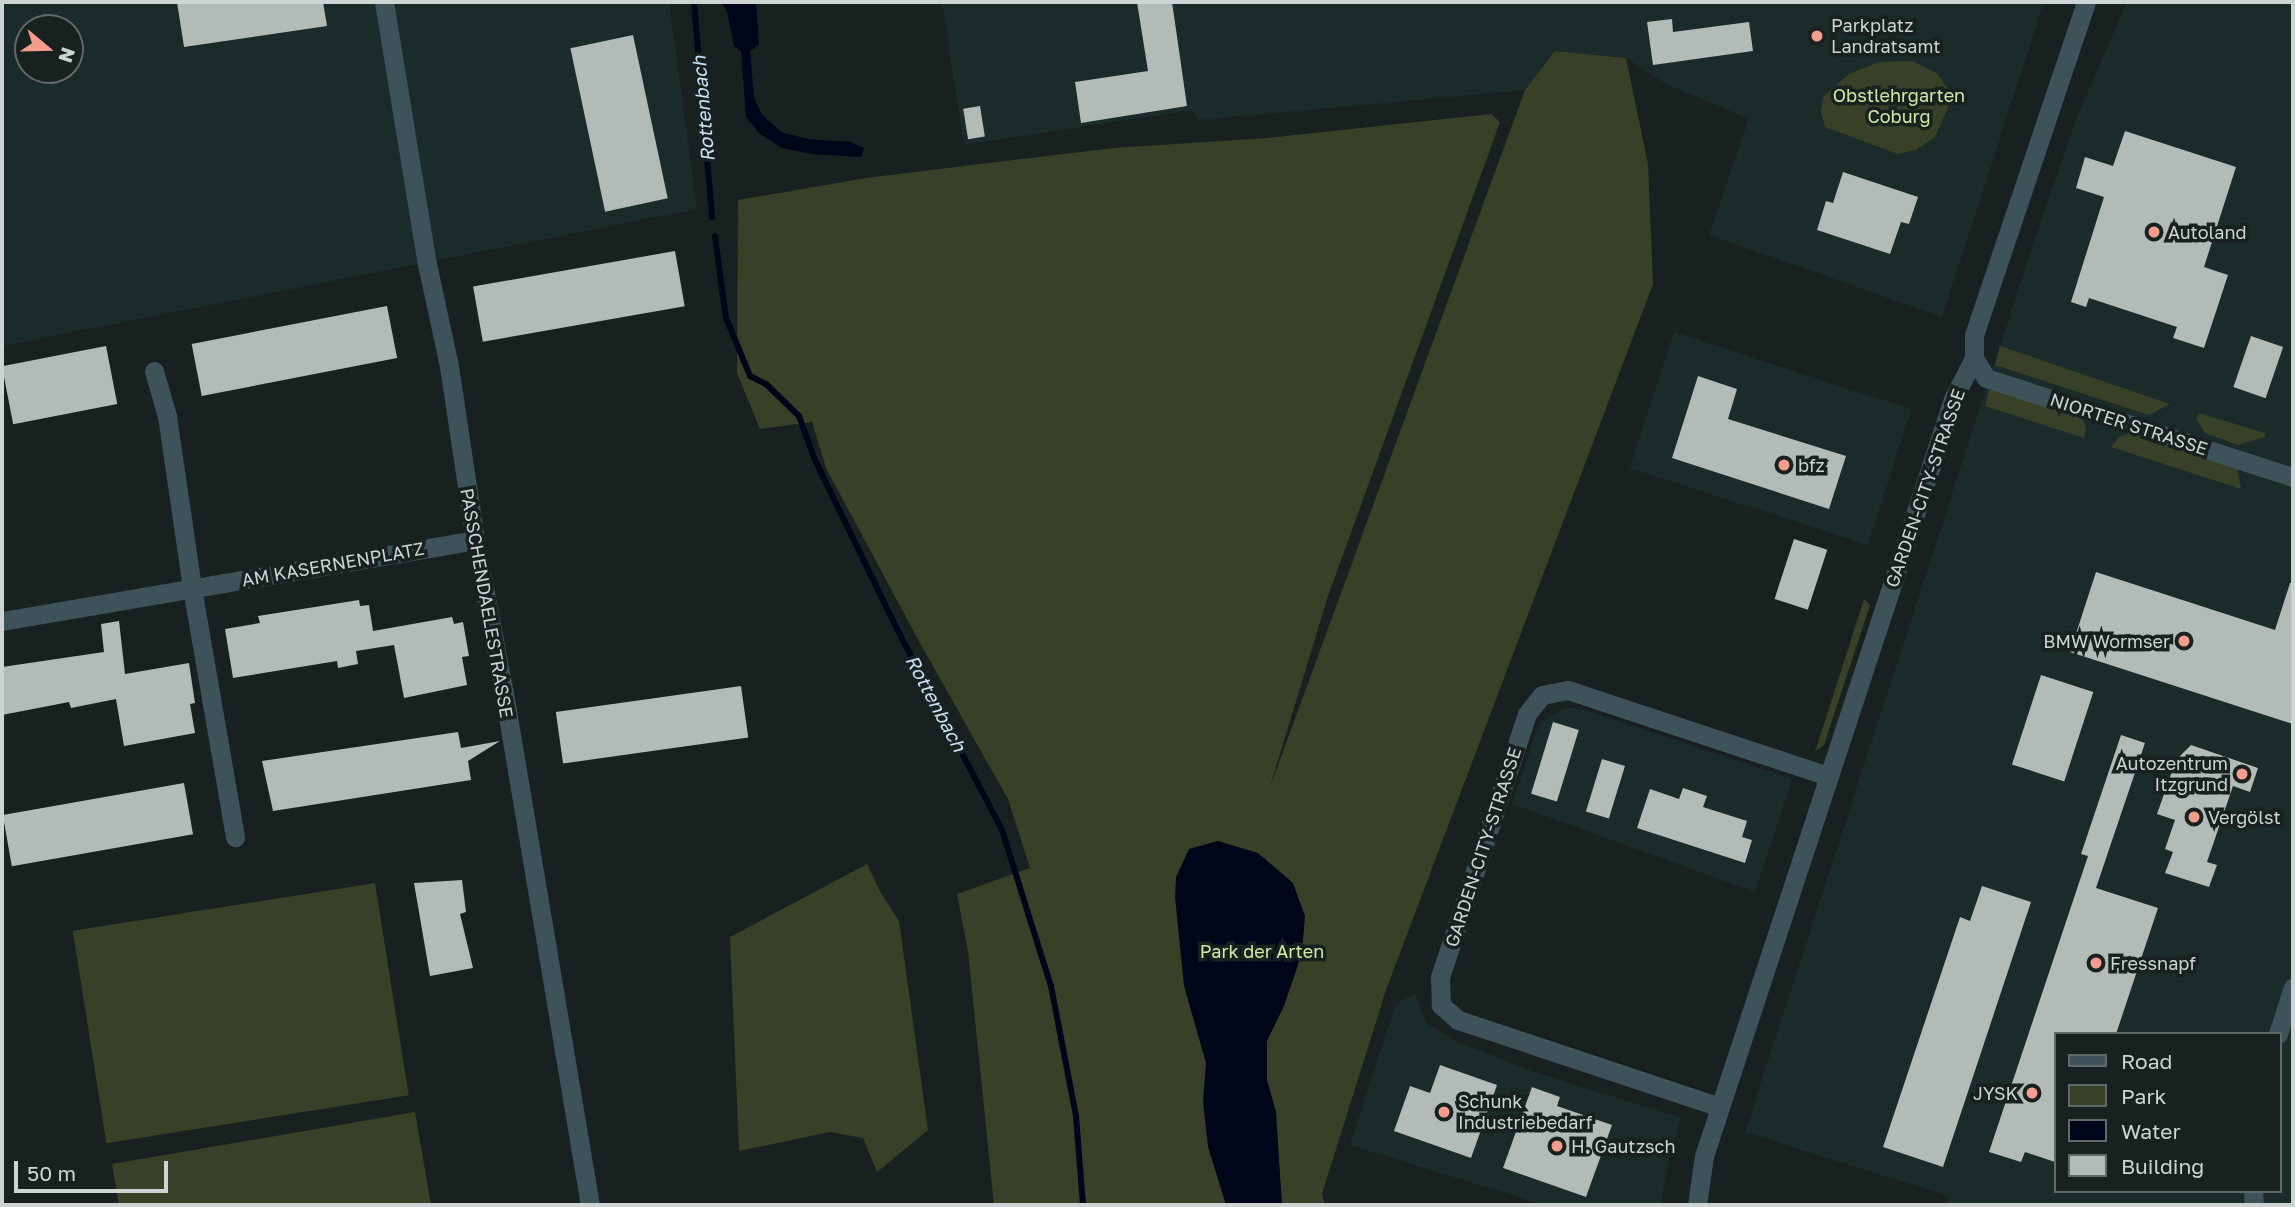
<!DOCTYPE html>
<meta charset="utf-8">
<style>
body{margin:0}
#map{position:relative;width:2295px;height:1207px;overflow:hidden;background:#182120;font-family:"Golos Text",sans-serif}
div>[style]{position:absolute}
.built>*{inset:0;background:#1a2b29;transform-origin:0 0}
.green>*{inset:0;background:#384127;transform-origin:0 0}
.water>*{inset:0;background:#000619}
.stream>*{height:6px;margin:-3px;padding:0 3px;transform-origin:3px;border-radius:3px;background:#000619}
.building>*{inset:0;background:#b2bbb5;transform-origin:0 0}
.minor>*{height:19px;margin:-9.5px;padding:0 9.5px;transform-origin:9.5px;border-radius:9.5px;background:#3d5359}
.dots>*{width:19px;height:19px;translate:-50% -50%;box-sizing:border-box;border:4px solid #182120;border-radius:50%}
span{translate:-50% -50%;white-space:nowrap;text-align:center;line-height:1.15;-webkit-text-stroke:7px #182120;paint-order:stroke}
.poi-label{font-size:18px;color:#ced4d3}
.left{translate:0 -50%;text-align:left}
.right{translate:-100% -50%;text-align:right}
.park-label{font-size:18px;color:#d0e9a4}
.street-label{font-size:18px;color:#ced4d3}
.water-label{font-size:19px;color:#c9e0f5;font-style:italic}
.frame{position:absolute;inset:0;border:4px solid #ced4d3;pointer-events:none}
.legend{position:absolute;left:2054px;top:1032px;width:228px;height:161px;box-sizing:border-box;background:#182120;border:2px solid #616968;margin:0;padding:9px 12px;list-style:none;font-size:21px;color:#ced4d3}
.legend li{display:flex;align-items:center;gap:14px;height:35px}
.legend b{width:35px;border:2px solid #616968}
.north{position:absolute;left:14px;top:14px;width:70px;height:70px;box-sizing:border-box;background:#182120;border:2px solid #616968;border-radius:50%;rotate:109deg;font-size:19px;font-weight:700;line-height:28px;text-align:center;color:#ced4d3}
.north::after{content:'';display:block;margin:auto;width:24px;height:32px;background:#f49d8c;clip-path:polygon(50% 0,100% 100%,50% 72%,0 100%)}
.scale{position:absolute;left:14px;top:1161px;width:154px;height:32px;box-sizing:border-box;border:4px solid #ced4d3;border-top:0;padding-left:9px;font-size:21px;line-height:24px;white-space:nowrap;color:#ced4d3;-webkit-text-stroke:5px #182120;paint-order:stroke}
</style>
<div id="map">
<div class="built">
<i style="clip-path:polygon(evenodd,2px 2px,669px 2px,697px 209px,2px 346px,2px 2px,28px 28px,70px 28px,70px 70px,28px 70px,28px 28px)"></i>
<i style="clip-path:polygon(942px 2px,2044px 2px,1942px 317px,1709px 235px,1749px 119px,1666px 84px,1626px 58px,1555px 51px,1525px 90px,1199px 120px,1192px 110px,964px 145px)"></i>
<i style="clip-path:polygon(evenodd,2127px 2px,2293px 2px,2293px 1205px,1946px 1205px,1948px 1196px,1745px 1132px,2039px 226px,2078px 115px,2127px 2px,2055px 1034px,2279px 1034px,2279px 1191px,2055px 1191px,2055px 1034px)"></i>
<i style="left:1674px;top:332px;width:250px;height:143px;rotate:18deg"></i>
<i style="clip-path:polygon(1565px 708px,1582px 709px,1792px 779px,1755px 892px,1512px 804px,1540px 722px)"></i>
<i style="clip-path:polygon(1415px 993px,1426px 1023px,1456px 1041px,1532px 1071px,1681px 1118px,1667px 1166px,1661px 1205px,1544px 1205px,1350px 1145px,1395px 1005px)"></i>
</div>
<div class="green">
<i style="clip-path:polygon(1555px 51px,1626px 58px,1648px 164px,1653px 284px,1386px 990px,1322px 1194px,1325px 1205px,994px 1205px,968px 951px,957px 894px,1030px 868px,1008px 799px,920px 643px,826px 468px,812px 422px,760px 429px,737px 373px,738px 200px,866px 178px,1114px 148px,1268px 138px,1491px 114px,1500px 122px,1328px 596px,1269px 790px,1525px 90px)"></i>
<i style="clip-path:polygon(1912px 61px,1938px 74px,1947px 88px,1950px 103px,1935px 137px,1916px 150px,1898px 154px,1825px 127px,1821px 112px,1823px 97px,1849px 74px,1879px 62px)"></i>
<i style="clip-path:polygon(2000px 346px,2170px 404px,2149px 415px,1995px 365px)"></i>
<i style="clip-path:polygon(1989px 389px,2082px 417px,2086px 429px,2084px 438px,1985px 406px)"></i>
<i style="clip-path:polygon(2199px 413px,2265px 433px,2265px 437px,2238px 445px,2205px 433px,2196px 418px)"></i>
<i style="clip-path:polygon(2130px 433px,2237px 469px,2241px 489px,2111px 447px,2119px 437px)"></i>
<i style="clip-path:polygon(1864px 599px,1870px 605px,1824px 745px,1815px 752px)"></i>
<i style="clip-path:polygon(867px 864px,882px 895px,899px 921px,928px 1130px,877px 1172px,863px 1138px,830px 1132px,739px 1151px,730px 937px)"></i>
<i style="left:375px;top:883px;width:215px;height:306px;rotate:81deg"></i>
<i style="clip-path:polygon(415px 1112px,431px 1205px,119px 1205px,112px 1164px)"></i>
</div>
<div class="water">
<i style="clip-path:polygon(721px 2px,756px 2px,759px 45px,750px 51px,754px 97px,762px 115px,783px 133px,809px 139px,850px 142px,864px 148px,861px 157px,812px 154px,782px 148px,759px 133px,746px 117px,741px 51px,734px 46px,727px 12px)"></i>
<i style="clip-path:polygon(1218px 841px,1258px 853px,1293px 883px,1305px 916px,1302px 953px,1284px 1006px,1267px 1041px,1267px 1080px,1276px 1112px,1282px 1205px,1226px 1205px,1208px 1147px,1203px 1101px,1206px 1063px,1184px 986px,1175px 897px,1176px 877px,1189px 849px)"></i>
</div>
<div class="stream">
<i style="left:694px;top:2px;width:216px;rotate:85.2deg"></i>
<i style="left:715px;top:236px;width:83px;rotate:82.4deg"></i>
<i style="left:726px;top:318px;width:63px;rotate:67.5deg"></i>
<i style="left:750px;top:376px;width:18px;rotate:27deg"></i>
<i style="left:766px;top:384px;width:46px;rotate:44.1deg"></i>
<i style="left:799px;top:416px;width:45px;rotate:70.3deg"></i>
<i style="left:814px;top:458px;width:190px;rotate:64.1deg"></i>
<i style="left:897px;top:629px;width:227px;rotate:62.4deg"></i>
<i style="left:1002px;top:830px;width:164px;rotate:72.6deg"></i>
<i style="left:1051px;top:986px;width:132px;rotate:79.1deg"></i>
<i style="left:1076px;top:1116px;width:89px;rotate:85.5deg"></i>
</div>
<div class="building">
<i style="clip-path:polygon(177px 2px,323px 2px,327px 26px,184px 47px)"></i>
<i style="clip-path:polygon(1137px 2px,1172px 2px,1187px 106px,1081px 123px,1075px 82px,1148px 71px)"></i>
<i style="clip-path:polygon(1672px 19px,1673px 32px,1749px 22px,1753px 51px,1653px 65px,1647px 22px)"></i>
<i style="left:633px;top:35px;width:167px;height:64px;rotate:78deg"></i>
<i style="left:980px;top:106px;width:31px;height:17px;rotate:81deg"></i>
<i style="clip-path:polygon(2125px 131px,2236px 167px,2204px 267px,2228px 275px,2204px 348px,2173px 338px,2177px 327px,2089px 298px,2086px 307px,2071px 302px,2104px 197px,2076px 188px,2085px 157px,2113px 166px)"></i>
<i style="clip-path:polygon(1843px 172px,1918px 197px,1909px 224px,1901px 222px,1890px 254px,1817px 230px,1826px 201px,1833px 203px)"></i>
<i style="left:675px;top:251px;width:56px;height:205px;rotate:80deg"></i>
<i style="left:387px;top:306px;width:53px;height:199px;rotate:79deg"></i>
<i style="left:2251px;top:336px;width:34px;height:54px;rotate:19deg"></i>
<i style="left:106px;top:346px;width:59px;height:106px;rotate:79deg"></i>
<i style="clip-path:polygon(1698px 376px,1737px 389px,1728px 419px,1846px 456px,1829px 509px,1672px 458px)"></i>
<i style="left:1794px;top:539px;width:35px;height:63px;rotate:18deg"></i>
<i style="clip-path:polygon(2096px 572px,2275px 630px,2290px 583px,2293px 583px,2293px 724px,2070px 652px)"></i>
<i style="clip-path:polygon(359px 600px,360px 606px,369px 605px,373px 631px,452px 617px,454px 624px,463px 622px,469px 656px,462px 657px,467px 685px,404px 698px,394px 645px,356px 651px,358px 664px,338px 668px,337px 661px,233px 678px,225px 629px,260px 623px,258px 616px)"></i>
<i style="clip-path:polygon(119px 621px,125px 674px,189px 663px,195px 703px,190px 704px,195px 733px,124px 746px,116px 699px,71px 708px,69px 702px,2px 715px,2px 667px,104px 652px,101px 624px)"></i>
<i style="left:2041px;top:675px;width:55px;height:94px;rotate:18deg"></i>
<i style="left:741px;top:686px;width:52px;height:187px;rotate:82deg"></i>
<i style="left:1553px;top:722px;width:27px;height:75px;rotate:17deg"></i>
<i style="clip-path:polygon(458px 732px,461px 748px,500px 741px,468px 761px,471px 780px,273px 811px,262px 761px)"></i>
<i style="clip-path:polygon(2121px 735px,2145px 743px,2096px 888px,2158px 908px,2116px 1034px,2055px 1034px,2055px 1162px,2025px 1152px,2021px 1162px,1989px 1152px,2088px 856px,2081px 854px)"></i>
<i style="clip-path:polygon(2191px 745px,2258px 768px,2250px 792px,2233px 786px,2207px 862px,2217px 865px,2209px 887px,2165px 873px,2173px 852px,2165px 849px,2175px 820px,2157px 814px,2176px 760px)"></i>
<i style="left:1602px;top:759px;width:24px;height:55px;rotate:17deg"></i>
<i style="left:184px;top:783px;width:52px;height:184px;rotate:80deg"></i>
<i style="clip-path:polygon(1683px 788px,1707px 796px,1703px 807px,1747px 821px,1742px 837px,1752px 840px,1745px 863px,1637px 828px,1650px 789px,1679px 799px)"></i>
<i style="clip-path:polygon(462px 880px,466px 912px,460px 914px,473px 968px,430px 976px,414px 883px)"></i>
<i style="clip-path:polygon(1982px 886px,2031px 902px,1943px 1167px,1883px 1147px,1960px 917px,1970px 921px)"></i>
<i style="clip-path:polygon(1440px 1065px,1497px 1085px,1471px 1158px,1394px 1131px,1410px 1086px,1430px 1093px)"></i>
<i style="clip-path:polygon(1532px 1087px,1560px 1097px,1557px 1106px,1612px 1125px,1586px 1197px,1503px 1168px)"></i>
</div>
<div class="minor">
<i style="left:384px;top:2px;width:266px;rotate:80.7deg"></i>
<i style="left:427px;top:264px;width:104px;rotate:77.8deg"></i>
<i style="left:449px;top:366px;width:176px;rotate:81.5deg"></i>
<i style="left:475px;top:540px;width:156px;rotate:79.3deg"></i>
<i style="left:504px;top:693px;width:519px;rotate:80.47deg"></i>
<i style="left:1974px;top:358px;width:23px;rotate:59deg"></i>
<i style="left:1986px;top:378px;width:323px;rotate:17.9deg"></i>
<i style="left:154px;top:371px;width:47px;rotate:73.9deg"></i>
<i style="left:167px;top:416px;width:174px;rotate:81.7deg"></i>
<i style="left:192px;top:588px;width:253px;rotate:80.2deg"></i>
<i style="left:2px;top:621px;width:480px;rotate:-9.7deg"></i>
<i style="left:2278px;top:1034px;width:49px;rotate:-72.3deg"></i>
<i style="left:1720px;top:1107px;width:276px;rotate:-161.6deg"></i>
<i style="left:1458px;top:1020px;width:23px;rotate:-139deg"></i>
<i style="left:1441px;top:1005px;width:28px;rotate:-92deg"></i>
<i style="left:1440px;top:977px;width:277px;rotate:-71.7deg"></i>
<i style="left:1527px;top:714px;width:24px;rotate:-52deg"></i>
<i style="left:1542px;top:695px;width:26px;rotate:-11deg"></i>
<i style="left:1568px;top:690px;width:274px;rotate:18.3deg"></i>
<i style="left:2253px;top:1191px;width:14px;rotate:86deg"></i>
<i style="left:1697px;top:1205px;width:49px;rotate:-81.9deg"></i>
<i style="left:1704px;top:1156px;width:797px;rotate:-71.79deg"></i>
<i style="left:1953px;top:399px;width:46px;rotate:-62.9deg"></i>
<i style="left:1974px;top:358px;width:23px;rotate:-90deg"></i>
<i style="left:1974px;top:335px;width:351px;rotate:-71.4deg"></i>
</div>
<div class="dots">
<i style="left:1817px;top:36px;background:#f49d8c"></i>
<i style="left:2154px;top:232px;background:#f49d8c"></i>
<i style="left:1784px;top:465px;background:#f49d8c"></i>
<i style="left:2184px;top:641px;background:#f49d8c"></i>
<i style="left:2242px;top:774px;background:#f49d8c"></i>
<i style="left:2194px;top:817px;background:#f49d8c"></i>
<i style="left:2096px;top:963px;background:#f49d8c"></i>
<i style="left:2032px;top:1093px;background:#f49d8c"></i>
<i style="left:1444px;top:1112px;background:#f49d8c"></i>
<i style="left:1557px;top:1146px;background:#f49d8c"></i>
</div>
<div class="poi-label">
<span class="left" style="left:1831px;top:36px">Parkplatz<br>Landratsamt</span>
<span class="left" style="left:2168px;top:232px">Autoland</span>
<span class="left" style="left:1798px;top:465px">bfz</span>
<span class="right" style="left:2170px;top:641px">BMW Wormser</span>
<span class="right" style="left:2228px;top:774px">Autozentrum<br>Itzgrund</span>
<span class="left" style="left:2208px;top:817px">Vergölst</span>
<span class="left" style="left:2110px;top:963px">Fressnapf</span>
<span class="right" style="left:2018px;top:1093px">JYSK</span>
<span class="left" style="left:1458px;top:1112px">Schunk<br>Industriebedarf</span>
<span class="left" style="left:1571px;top:1146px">H. Gautzsch</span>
</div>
<div class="park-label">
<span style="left:1899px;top:106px">Obstlehrgarten<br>Coburg</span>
<span style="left:1262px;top:951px">Park der Arten</span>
</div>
<div class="street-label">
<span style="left:2129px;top:424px;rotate:18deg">NIORTER STRASSE</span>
<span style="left:1925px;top:488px;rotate:-71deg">GARDEN-CITY-STRASSE</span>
<span style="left:333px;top:564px;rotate:-10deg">AM KASERNENPLATZ</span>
<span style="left:487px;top:603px;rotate:80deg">PASSCHENDAELESTRASSE</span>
<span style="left:1483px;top:847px;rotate:-72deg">GARDEN-CITY-STRASSE</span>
</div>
<div class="water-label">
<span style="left:703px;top:109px;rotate:-95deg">Rottenbach</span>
<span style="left:936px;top:703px;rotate:62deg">Rottenbach</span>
</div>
<div class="frame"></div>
<ul class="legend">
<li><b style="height:9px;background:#3d5359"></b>Road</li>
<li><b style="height:19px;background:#384127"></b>Park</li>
<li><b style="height:19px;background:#000619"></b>Water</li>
<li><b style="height:19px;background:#b2bbb5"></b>Building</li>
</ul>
<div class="north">N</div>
<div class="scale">50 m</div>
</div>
